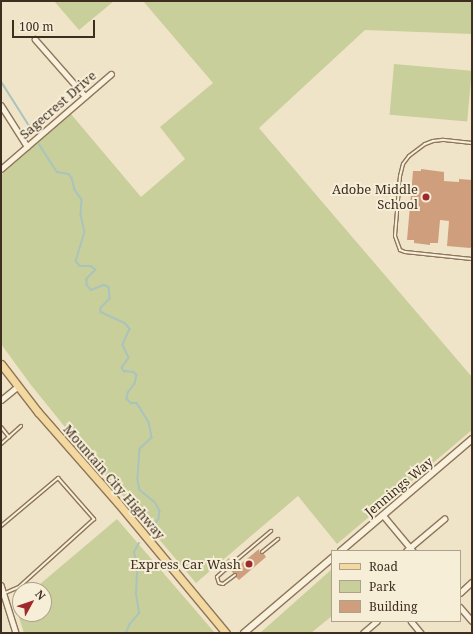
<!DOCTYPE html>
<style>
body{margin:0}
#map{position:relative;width:473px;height:634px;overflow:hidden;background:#f0e4c8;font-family:"Noto Serif",serif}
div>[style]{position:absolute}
.green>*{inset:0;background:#c9cf9b;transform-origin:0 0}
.stream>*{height:1.5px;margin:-0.75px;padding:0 0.75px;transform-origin:0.75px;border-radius:0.75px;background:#a9c4bc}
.building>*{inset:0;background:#cf9f7d}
.roads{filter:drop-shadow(1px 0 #8d765c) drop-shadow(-1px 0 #8d765c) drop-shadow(0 1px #8d765c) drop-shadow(0 -1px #8d765c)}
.service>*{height:2px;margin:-1px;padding:0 1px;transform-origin:1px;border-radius:1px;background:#faf1dc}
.minor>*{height:4.5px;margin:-2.25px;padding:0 2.25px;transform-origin:2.25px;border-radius:2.25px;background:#faf1dc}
.tertiary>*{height:5.5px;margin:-2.75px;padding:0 2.75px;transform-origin:2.75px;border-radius:2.75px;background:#faf1dc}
.primary>*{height:7px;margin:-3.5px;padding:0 3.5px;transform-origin:3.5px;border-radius:3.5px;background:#f3d9a0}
.dots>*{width:11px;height:11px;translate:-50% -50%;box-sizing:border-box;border:2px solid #f7eed8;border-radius:50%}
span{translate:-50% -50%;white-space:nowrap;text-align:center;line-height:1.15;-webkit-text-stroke:4px #f7eed8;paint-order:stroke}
.street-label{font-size:13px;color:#3d2e20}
.poi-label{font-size:13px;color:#3d2e20}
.right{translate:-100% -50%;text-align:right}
.frame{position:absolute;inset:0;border:2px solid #3d2e20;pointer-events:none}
.legend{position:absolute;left:331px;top:550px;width:130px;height:72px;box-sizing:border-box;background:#f7eed8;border:1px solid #ada18e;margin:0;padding:5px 7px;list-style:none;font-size:12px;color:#3d2e20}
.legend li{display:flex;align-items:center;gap:8px;height:20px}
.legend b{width:20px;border:1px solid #ada18e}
.north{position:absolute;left:12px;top:582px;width:40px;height:40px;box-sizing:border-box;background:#f7eed8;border:1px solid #ada18e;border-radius:50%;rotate:50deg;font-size:11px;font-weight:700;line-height:16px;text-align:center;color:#3d2e20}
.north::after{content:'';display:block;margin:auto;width:14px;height:18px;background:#9e2a2b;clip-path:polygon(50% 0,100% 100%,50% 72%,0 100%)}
.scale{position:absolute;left:12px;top:20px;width:83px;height:18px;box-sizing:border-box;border:2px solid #3d2e20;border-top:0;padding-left:5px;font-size:12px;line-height:14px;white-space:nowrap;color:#3d2e20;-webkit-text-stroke:3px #f7eed8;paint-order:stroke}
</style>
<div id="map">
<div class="green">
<i style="clip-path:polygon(54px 1px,114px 1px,79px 30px)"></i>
<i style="clip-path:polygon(143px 1px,472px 1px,472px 34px,365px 30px,259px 128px,472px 377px,472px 430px,337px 544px,298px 496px,196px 583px,77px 442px,31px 385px,1px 344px,1px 175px,71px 114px,141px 197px,185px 159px,160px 127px,213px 83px)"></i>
<i style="left:394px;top:64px;width:78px;height:51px;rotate:5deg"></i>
<i style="clip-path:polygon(117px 519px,215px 633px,24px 633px,15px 605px,20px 601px,20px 614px,44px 614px,44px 590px,33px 590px)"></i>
<i style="clip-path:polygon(332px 569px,332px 616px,311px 633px,260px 633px)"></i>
</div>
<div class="stream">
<i style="left:1px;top:81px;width:58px;rotate:57.7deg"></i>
<i style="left:39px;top:144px;width:33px;rotate:57deg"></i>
<i style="left:57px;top:172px;width:12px;rotate:9deg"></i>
<i style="left:69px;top:174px;width:5px;rotate:53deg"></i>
<i style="left:72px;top:178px;width:12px;rotate:76deg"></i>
<i style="left:75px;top:190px;width:12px;rotate:55deg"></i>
<i style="left:82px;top:200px;width:15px;rotate:94deg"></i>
<i style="left:81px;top:215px;width:17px;rotate:77deg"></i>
<i style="left:85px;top:232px;width:30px;rotate:107deg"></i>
<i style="left:76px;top:261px;width:6px;rotate:51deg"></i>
<i style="left:80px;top:266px;width:11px"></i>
<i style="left:91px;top:266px;width:6px;rotate:39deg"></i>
<i style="left:96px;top:270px;width:13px;rotate:135deg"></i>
<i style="left:87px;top:279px;width:6px;rotate:90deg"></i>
<i style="left:87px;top:285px;width:6px;rotate:51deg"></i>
<i style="left:91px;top:290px;width:14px;rotate:-21deg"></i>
<i style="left:104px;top:285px;width:5px;rotate:22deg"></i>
<i style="left:109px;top:287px;width:12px;rotate:85deg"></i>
<i style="left:110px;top:299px;width:13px;rotate:135deg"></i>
<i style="left:101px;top:308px;width:4px;rotate:90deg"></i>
<i style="left:101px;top:312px;width:26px;rotate:25deg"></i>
<i style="left:125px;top:323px;width:8px;rotate:50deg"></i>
<i style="left:130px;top:329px;width:17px;rotate:114deg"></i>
<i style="left:123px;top:345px;width:14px;rotate:65deg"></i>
<i style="left:129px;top:358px;width:12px;rotate:125deg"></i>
<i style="left:122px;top:368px;width:4px;rotate:56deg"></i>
<i style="left:124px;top:371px;width:10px;rotate:6deg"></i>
<i style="left:134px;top:372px;width:4px;rotate:45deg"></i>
<i style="left:137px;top:375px;width:9px;rotate:103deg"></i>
<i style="left:135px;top:384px;width:11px;rotate:128deg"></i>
<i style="left:128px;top:393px;width:6px;rotate:99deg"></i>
<i style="left:127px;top:399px;width:6px;rotate:45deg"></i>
<i style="left:131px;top:403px;width:6px"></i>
<i style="left:137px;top:403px;width:22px;rotate:58deg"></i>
<i style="left:149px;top:422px;width:16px;rotate:79deg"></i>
<i style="left:152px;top:438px;width:16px;rotate:137deg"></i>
<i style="left:140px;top:449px;width:31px;rotate:94deg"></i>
<i style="left:138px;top:480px;width:10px;rotate:79deg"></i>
<i style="left:140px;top:490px;width:19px;rotate:39deg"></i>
<i style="left:155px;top:502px;width:10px;rotate:61deg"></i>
<i style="left:160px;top:511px;width:8px;rotate:97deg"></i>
<i style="left:159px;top:519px;width:10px;rotate:127deg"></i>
<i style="left:126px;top:633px;width:9px;rotate:-69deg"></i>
<i style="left:129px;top:625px;width:16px;rotate:-50deg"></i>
<i style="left:139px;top:613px;width:20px;rotate:-99deg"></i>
<i style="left:136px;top:593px;width:22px;rotate:-87deg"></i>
<i style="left:137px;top:571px;width:19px;rotate:-99deg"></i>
<i style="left:134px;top:552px;width:10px;rotate:-61deg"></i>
</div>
<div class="building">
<i style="clip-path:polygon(421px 169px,444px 172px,444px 181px,459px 182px,459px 179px,472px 180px,472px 246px,470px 248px,447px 246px,449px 221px,440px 220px,438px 243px,430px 243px,430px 245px,414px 243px,414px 240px,407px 240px,413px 171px,421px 171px)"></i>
<i style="clip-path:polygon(259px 549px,260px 554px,264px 554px,266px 557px,239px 580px,236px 577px,237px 573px,233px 573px,230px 569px,230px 566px,224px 563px,229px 558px,231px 565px,235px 565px,237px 567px)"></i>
</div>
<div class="roads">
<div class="service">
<i style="left:472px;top:143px;width:30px;rotate:-174deg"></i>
<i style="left:442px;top:140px;width:9px;rotate:174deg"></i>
<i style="left:433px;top:141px;width:9px;rotate:159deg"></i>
<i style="left:425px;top:144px;width:20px;rotate:143deg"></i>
<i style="left:409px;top:156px;width:10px;rotate:127deg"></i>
<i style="left:403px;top:164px;width:12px;rotate:104deg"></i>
<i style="left:400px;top:176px;width:60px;rotate:94.8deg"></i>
<i style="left:395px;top:236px;width:15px;rotate:70deg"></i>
<i style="left:400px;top:250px;width:5px;rotate:22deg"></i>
<i style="left:405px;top:252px;width:67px;rotate:6deg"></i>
<i style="left:1px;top:427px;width:13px;rotate:51deg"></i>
<i style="left:1px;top:444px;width:27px;rotate:-42deg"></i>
<i style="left:1px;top:526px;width:75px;rotate:-40.1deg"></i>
<i style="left:58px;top:478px;width:55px;rotate:48.7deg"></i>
<i style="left:94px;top:519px;width:101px;rotate:137.8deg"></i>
<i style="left:19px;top:587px;width:15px;rotate:157deg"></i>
<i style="left:262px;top:552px;width:21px;rotate:-39deg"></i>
<i style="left:233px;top:563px;width:50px;rotate:-40.1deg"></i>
<i style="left:228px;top:567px;width:15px;rotate:138deg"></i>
<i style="left:217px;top:577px;width:6px;rotate:72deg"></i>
<i style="left:219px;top:583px;width:4px;rotate:14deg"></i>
<i style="left:223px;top:584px;width:15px;rotate:-37deg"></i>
</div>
<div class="minor">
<i style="left:35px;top:39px;width:76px;rotate:48.7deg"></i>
<i style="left:1px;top:105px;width:49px;rotate:57.6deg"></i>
<i style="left:1px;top:169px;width:145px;rotate:-40.8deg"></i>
<i style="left:1px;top:400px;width:22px;rotate:-39deg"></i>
<i style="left:383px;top:515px;width:47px;rotate:50.2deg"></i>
<i style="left:406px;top:551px;width:50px;rotate:-40.1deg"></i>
<i style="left:1px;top:585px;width:50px;rotate:72.6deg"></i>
<i style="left:460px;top:593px;width:16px;rotate:-43deg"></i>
<i style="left:460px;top:607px;width:18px;rotate:49deg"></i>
<i style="left:411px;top:621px;width:16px;rotate:50deg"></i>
<i style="left:363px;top:633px;width:18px;rotate:-41deg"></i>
</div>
<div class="tertiary">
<i style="left:341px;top:551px;width:172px;rotate:-40.5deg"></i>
<i style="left:244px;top:633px;width:116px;rotate:-40.4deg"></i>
</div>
<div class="primary">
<i style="left:1px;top:364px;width:61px;rotate:52.4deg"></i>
<i style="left:38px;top:412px;width:121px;rotate:48.7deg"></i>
<i style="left:118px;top:503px;width:169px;rotate:50.3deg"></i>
</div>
</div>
<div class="dots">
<i style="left:426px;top:197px;background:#9e2a2b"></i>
<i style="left:249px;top:564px;background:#9e2a2b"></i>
</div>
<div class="street-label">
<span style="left:58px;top:105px;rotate:-41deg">Sagecrest Drive</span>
<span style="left:114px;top:482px;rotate:49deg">Mountain City Highway</span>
<span style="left:399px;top:487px;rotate:-40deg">Jennings Way</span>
</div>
<div class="poi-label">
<span class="right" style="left:418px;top:197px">Adobe Middle<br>School</span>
<span class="right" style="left:241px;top:564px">Express Car Wash</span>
</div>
<div class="frame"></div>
<ul class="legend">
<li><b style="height:5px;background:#f3d9a0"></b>Road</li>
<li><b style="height:11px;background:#c9cf9b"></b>Park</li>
<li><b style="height:11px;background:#cf9f7d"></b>Building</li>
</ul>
<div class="north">N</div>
<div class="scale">100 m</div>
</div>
